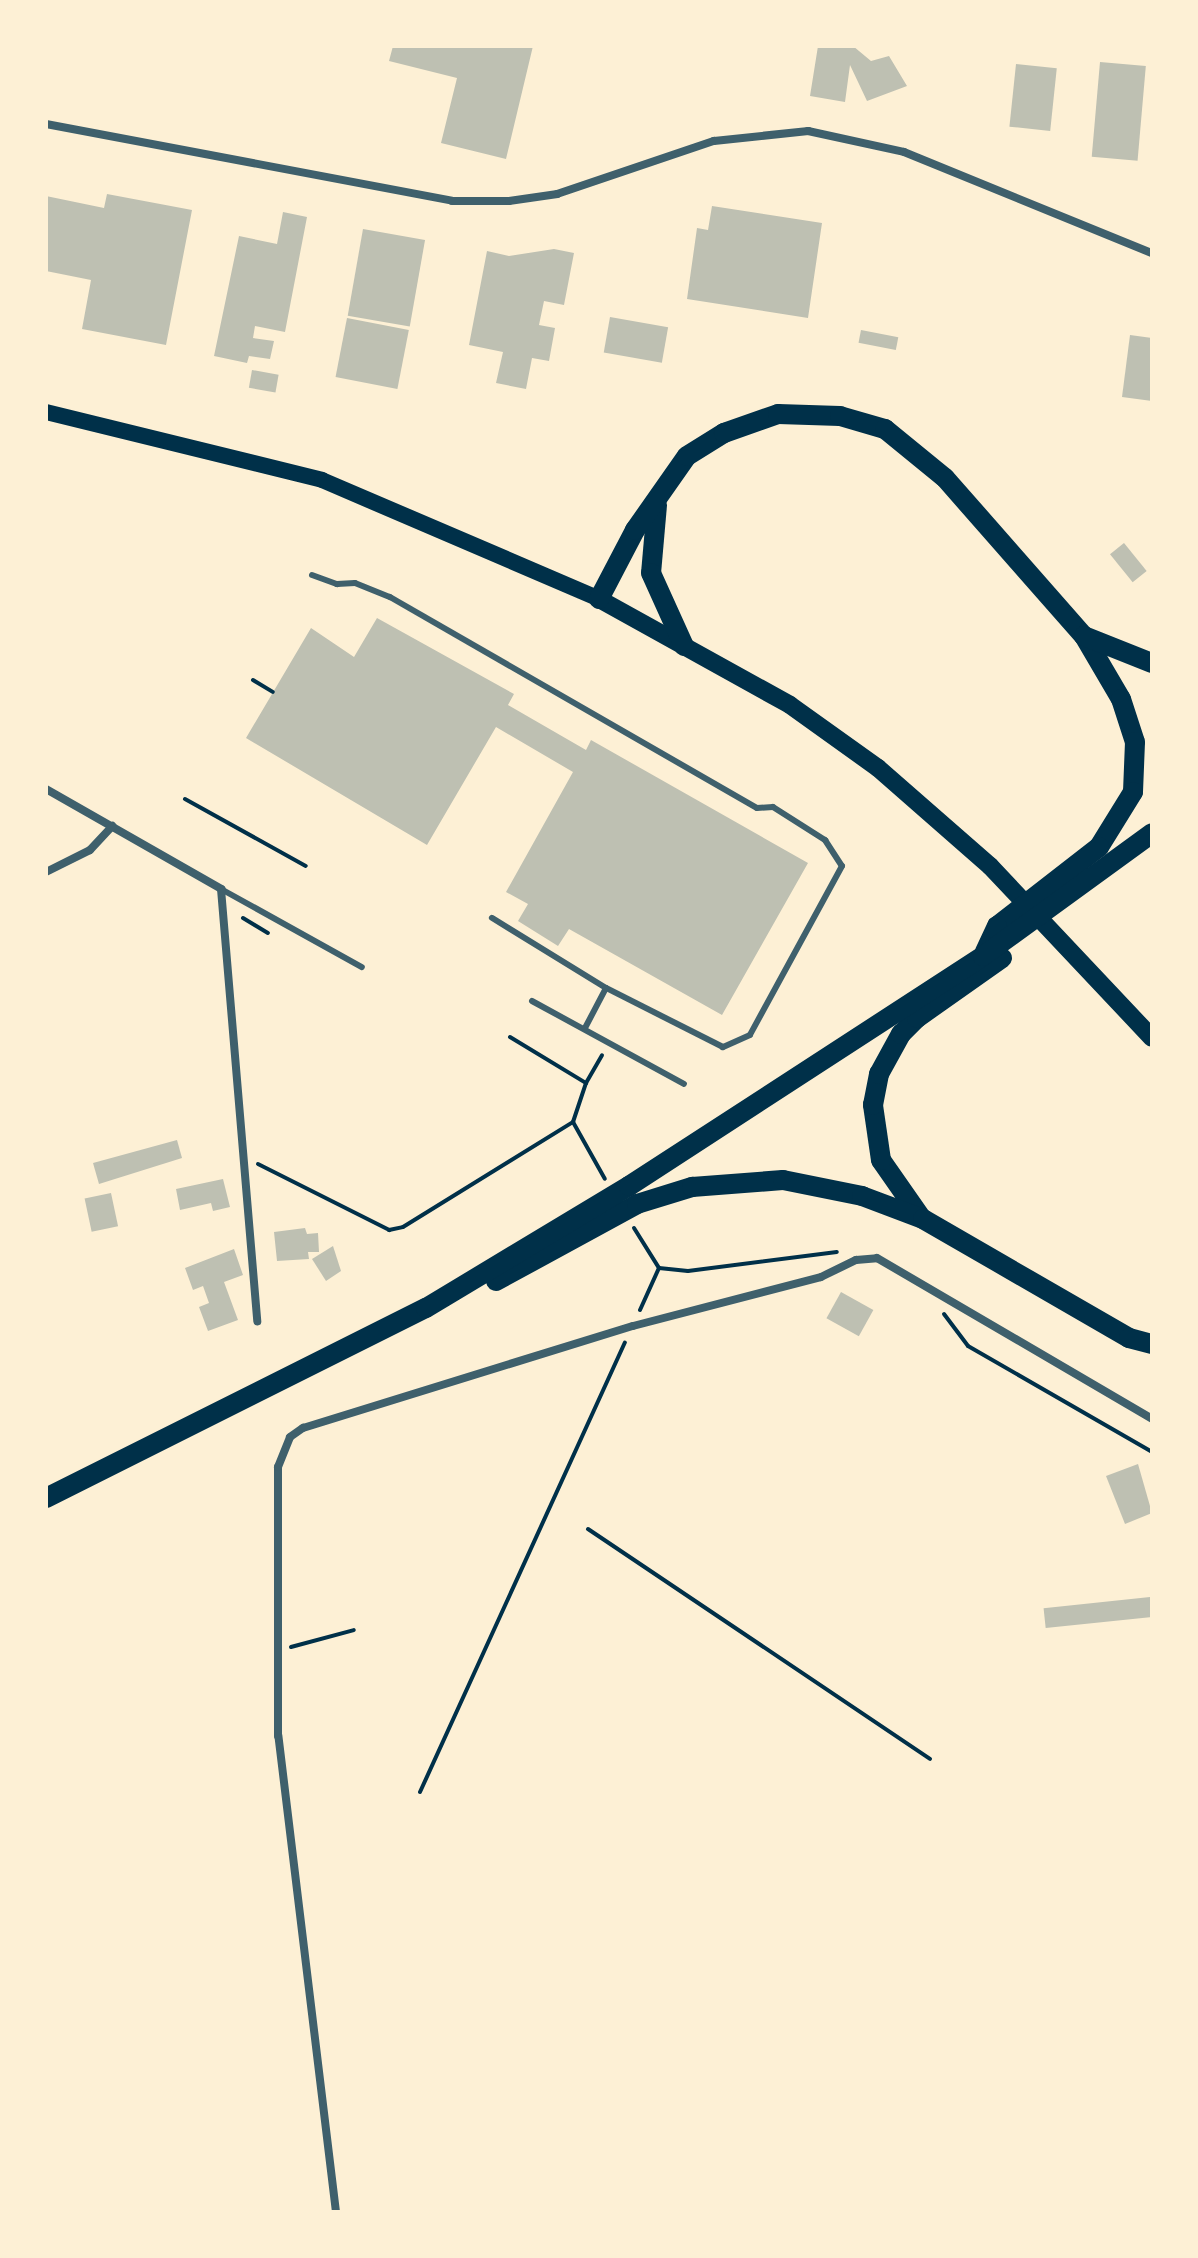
<!DOCTYPE html>
<style>
body{margin:0}
#map{position:relative;width:1198px;height:2258px;overflow:hidden;background:#fdf0d5;font-family:Merriweather,serif}
div>[style]{position:absolute}
.building>*{inset:0;background:#bec0b2;transform-origin:0 0}
.path>*{height:4px;margin:-2px;padding:0 2px;transform-origin:2px;border-radius:2px;background:#003049}
.service>*{height:6px;margin:-3px;padding:0 3px;transform-origin:3px;border-radius:3px;background:#3f606c}
.minor>*{height:8px;margin:-4px;padding:0 4px;transform-origin:4px;border-radius:4px;background:#3f606c}
.secondary>*{height:16px;margin:-8px;padding:0 8px;transform-origin:8px;border-radius:8px;background:#003049}
.primary>*{height:18px;margin:-9px;padding:0 9px;transform-origin:9px;border-radius:9px;background:#003049}
.trunk>*{height:20px;margin:-10px;padding:0 10px;transform-origin:10px;border-radius:10px;background:#003049}
span{translate:-50% -50%;white-space:nowrap;text-align:center;line-height:1.15;-webkit-text-stroke:6px #fdf0d5;paint-order:stroke}
.frame{position:absolute;inset:0;border:48px solid #fdf0d5;pointer-events:none}
</style>
<div id="map">
<div class="building">
<i style="clip-path:polygon(393px 46px,533px 46px,506px 159px,441px 143px,457px 78px,389px 61px)"></i>
<i style="clip-path:polygon(818px 46px,853px 46px,871px 61px,889px 56px,907px 86px,867px 101px,850px 65px,845px 102px,810px 96px)"></i>
<i style="left:1100px;top:62px;width:46px;height:95px;rotate:5deg"></i>
<i style="left:1016px;top:64px;width:41px;height:63px;rotate:6deg"></i>
<i style="clip-path:polygon(107px 194px,192px 210px,166px 345px,82px 329px,91px 280px,46px 271px,46px 196px,104px 208px)"></i>
<i style="clip-path:polygon(712px 206px,822px 223px,808px 318px,687px 299px,697px 228px,708px 230px)"></i>
<i style="clip-path:polygon(283px 212px,307px 217px,285px 332px,255px 326px,253px 338px,274px 341px,270px 359px,249px 356px,247px 363px,214px 356px,239px 236px,277px 244px)"></i>
<i style="left:363px;top:229px;width:63px;height:88px;rotate:10deg"></i>
<i style="clip-path:polygon(554px 249px,574px 253px,564px 305px,544px 301px,539px 325px,555px 328px,549px 361px,532px 358px,526px 389px,496px 383px,503px 352px,469px 345px,487px 251px,509px 256px)"></i>
<i style="left:610px;top:317px;width:59px;height:36px;rotate:10deg"></i>
<i style="left:347px;top:318px;width:63px;height:60px;rotate:11deg"></i>
<i style="left:861px;top:330px;width:38px;height:13px;rotate:11deg"></i>
<i style="clip-path:polygon(1130px 335px,1152px 338px,1152px 401px,1122px 397px)"></i>
<i style="left:252px;top:370px;width:27px;height:18px;rotate:10deg"></i>
<i style="left:1124px;top:543px;width:36px;height:18px;rotate:51deg"></i>
<i style="clip-path:polygon(377px 618px,514px 694px,508px 705px,586px 750px,591px 740px,808px 863px,722px 1015px,569px 929px,558px 946px,518px 921px,528px 904px,506px 892px,573px 772px,496px 727px,427px 845px,246px 738px,311px 628px,354px 657px)"></i>
<i style="clip-path:polygon(177px 1140px,182px 1158px,99px 1184px,93px 1163px)"></i>
<i style="clip-path:polygon(223px 1179px,230px 1207px,213px 1211px,211px 1203px,180px 1210px,176px 1189px)"></i>
<i style="left:111px;top:1193px;width:34px;height:27px;rotate:78deg"></i>
<i style="clip-path:polygon(305px 1228px,307px 1234px,318px 1233px,319px 1252px,308px 1252px,309px 1259px,277px 1261px,274px 1232px)"></i>
<i style="clip-path:polygon(333px 1246px,341px 1271px,326px 1281px,312px 1259px)"></i>
<i style="clip-path:polygon(234px 1249px,243px 1275px,224px 1282px,238px 1320px,208px 1331px,199px 1307px,209px 1303px,203px 1286px,193px 1290px,185px 1268px)"></i>
<i style="left:841px;top:1292px;width:37px;height:30px;rotate:29deg"></i>
<i style="clip-path:polygon(1138px 1464px,1152px 1513px,1125px 1524px,1106px 1476px)"></i>
<i style="left:1150px;top:1597px;width:20px;height:107px;rotate:84deg"></i>
</div>
<div class="path">
<i style="left:253px;top:680px;width:23px;rotate:31deg"></i>
<i style="left:185px;top:799px;width:138px;rotate:29deg"></i>
<i style="left:243px;top:918px;width:29px;rotate:31deg"></i>
<i style="left:510px;top:1037px;width:89px;rotate:31.2deg"></i>
<i style="left:573px;top:1122px;width:41px;rotate:-71.6deg"></i>
<i style="left:586px;top:1083px;width:32px;rotate:-60deg"></i>
<i style="left:258px;top:1164px;width:147px;rotate:26.7deg"></i>
<i style="left:389px;top:1230px;width:14px;rotate:-12deg"></i>
<i style="left:403px;top:1227px;width:200px;rotate:-31.7deg"></i>
<i style="left:573px;top:1122px;width:65px;rotate:60.7deg"></i>
<i style="left:634px;top:1228px;width:47px;rotate:58deg"></i>
<i style="left:659px;top:1268px;width:29px;rotate:6deg"></i>
<i style="left:688px;top:1271px;width:150px;rotate:-7.3deg"></i>
<i style="left:640px;top:1310px;width:46px;rotate:-65.7deg"></i>
<i style="left:944px;top:1314px;width:40px;rotate:53deg"></i>
<i style="left:968px;top:1346px;width:212px;rotate:29.9deg"></i>
<i style="left:588px;top:1529px;width:412px;rotate:33.9deg"></i>
<i style="left:291px;top:1647px;width:65px;rotate:-15.1deg"></i>
<i style="left:420px;top:1792px;width:494px;rotate:-65.5deg"></i>
</div>
<div class="service">
<i style="left:312px;top:575px;width:27px;rotate:20deg"></i>
<i style="left:337px;top:584px;width:18px;rotate:-3deg"></i>
<i style="left:355px;top:583px;width:38px;rotate:22deg"></i>
<i style="left:390px;top:597px;width:423px;rotate:29.9deg"></i>
<i style="left:757px;top:808px;width:16px;rotate:-4deg"></i>
<i style="left:773px;top:807px;width:62px;rotate:32.4deg"></i>
<i style="left:825px;top:840px;width:31px;rotate:57deg"></i>
<i style="left:842px;top:866px;width:192px;rotate:118.6deg"></i>
<i style="left:750px;top:1035px;width:30px;rotate:156deg"></i>
<i style="left:723px;top:1047px;width:131px;rotate:-153.2deg"></i>
<i style="left:606px;top:988px;width:134px;rotate:-148.4deg"></i>
<i style="left:221px;top:889px;width:161px;rotate:29deg"></i>
<i style="left:532px;top:1001px;width:173px;rotate:28.6deg"></i>
<i style="left:585px;top:1028px;width:45px;rotate:-62.3deg"></i>
</div>
<div class="minor">
<i style="left:46px;top:124px;width:413px;rotate:10.7deg"></i>
<i style="left:452px;top:201px;width:57px"></i>
<i style="left:509px;top:201px;width:49px;rotate:-8.3deg"></i>
<i style="left:557px;top:194px;width:166px;rotate:-18.7deg"></i>
<i style="left:714px;top:141px;width:95px;rotate:-6.1deg"></i>
<i style="left:808px;top:131px;width:98px;rotate:12.3deg"></i>
<i style="left:904px;top:152px;width:268px;rotate:22.2deg"></i>
<i style="left:46px;top:789px;width:202px;rotate:29.7deg"></i>
<i style="left:221px;top:889px;width:434px;rotate:85.2deg"></i>
<i style="left:46px;top:872px;width:49px;rotate:-26.6deg"></i>
<i style="left:90px;top:850px;width:33px;rotate:-47deg"></i>
<i style="left:336px;top:2212px;width:480px;rotate:-96.9deg"></i>
<i style="left:278px;top:1736px;width:269px;rotate:-90deg"></i>
<i style="left:278px;top:1467px;width:32px;rotate:-68deg"></i>
<i style="left:290px;top:1437px;width:16px;rotate:-35deg"></i>
<i style="left:303px;top:1428px;width:345px;rotate:-17.2deg"></i>
<i style="left:633px;top:1326px;width:194px;rotate:-14.6deg"></i>
<i style="left:821px;top:1277px;width:39px;rotate:-26deg"></i>
<i style="left:856px;top:1260px;width:21px;rotate:-5deg"></i>
<i style="left:877px;top:1258px;width:319px;rotate:30.3deg"></i>
</div>
<div class="secondary">
<i style="left:46px;top:412px;width:284px;rotate:13.8deg"></i>
<i style="left:322px;top:480px;width:301px;rotate:23.2deg"></i>
</div>
<div class="primary">
<i style="left:599px;top:599px;width:218px;rotate:29deg"></i>
<i style="left:790px;top:705px;width:108px;rotate:35.6deg"></i>
<i style="left:878px;top:768px;width:149px;rotate:41.2deg"></i>
<i style="left:990px;top:866px;width:236px;rotate:46.7deg"></i>
</div>
<div class="trunk">
<i style="left:657px;top:505px;width:68px;rotate:95deg"></i>
<i style="left:651px;top:573px;width:80px;rotate:65.7deg"></i>
<i style="left:599px;top:599px;width:78px;rotate:-62.4deg"></i>
<i style="left:635px;top:530px;width:90px;rotate:-54.9deg"></i>
<i style="left:687px;top:456px;width:44px;rotate:-31.9deg"></i>
<i style="left:724px;top:433px;width:57px;rotate:-19.4deg"></i>
<i style="left:778px;top:414px;width:62px;rotate:1.8deg"></i>
<i style="left:840px;top:416px;width:47px;rotate:16.1deg"></i>
<i style="left:885px;top:429px;width:77px;rotate:39.2deg"></i>
<i style="left:945px;top:478px;width:210px;rotate:48.7deg"></i>
<i style="left:1084px;top:636px;width:73px;rotate:59.6deg"></i>
<i style="left:1121px;top:699px;width:45px;rotate:72deg"></i>
<i style="left:1135px;top:742px;width:50px;rotate:92.3deg"></i>
<i style="left:1133px;top:792px;width:65px;rotate:121.7deg"></i>
<i style="left:1099px;top:847px;width:129px;rotate:142.2deg"></i>
<i style="left:997px;top:926px;width:29px;rotate:115deg"></i>
<i style="left:1084px;top:636px;width:73px;rotate:21.7deg"></i>
<i style="left:920px;top:1216px;width:68px;rotate:-124.9deg"></i>
<i style="left:881px;top:1160px;width:56px;rotate:-98.3deg"></i>
<i style="left:873px;top:1105px;width:32px;rotate:-79deg"></i>
<i style="left:879px;top:1074px;width:46px;rotate:-61.2deg"></i>
<i style="left:901px;top:1034px;width:23px;rotate:-45deg"></i>
<i style="left:917px;top:1018px;width:104px;rotate:-35.2deg"></i>
<i style="left:496px;top:1281px;width:161px;rotate:-28.6deg"></i>
<i style="left:637px;top:1204px;width:58px;rotate:-17.2deg"></i>
<i style="left:692px;top:1187px;width:91px;rotate:-4.4deg"></i>
<i style="left:783px;top:1180px;width:81px;rotate:11.4deg"></i>
<i style="left:862px;top:1196px;width:65px;rotate:20.7deg"></i>
<i style="left:923px;top:1219px;width:238px;rotate:30deg"></i>
<i style="left:1129px;top:1338px;width:24px;rotate:15deg"></i>
<i style="left:46px;top:1498px;width:425px;rotate:-26.6deg"></i>
<i style="left:426px;top:1308px;width:237px;rotate:-31deg"></i>
<i style="left:629px;top:1186px;width:422px;rotate:-33deg"></i>
<i style="left:983px;top:956px;width:209px;rotate:-36deg"></i>
</div>
<div class="frame"></div>
</div>
